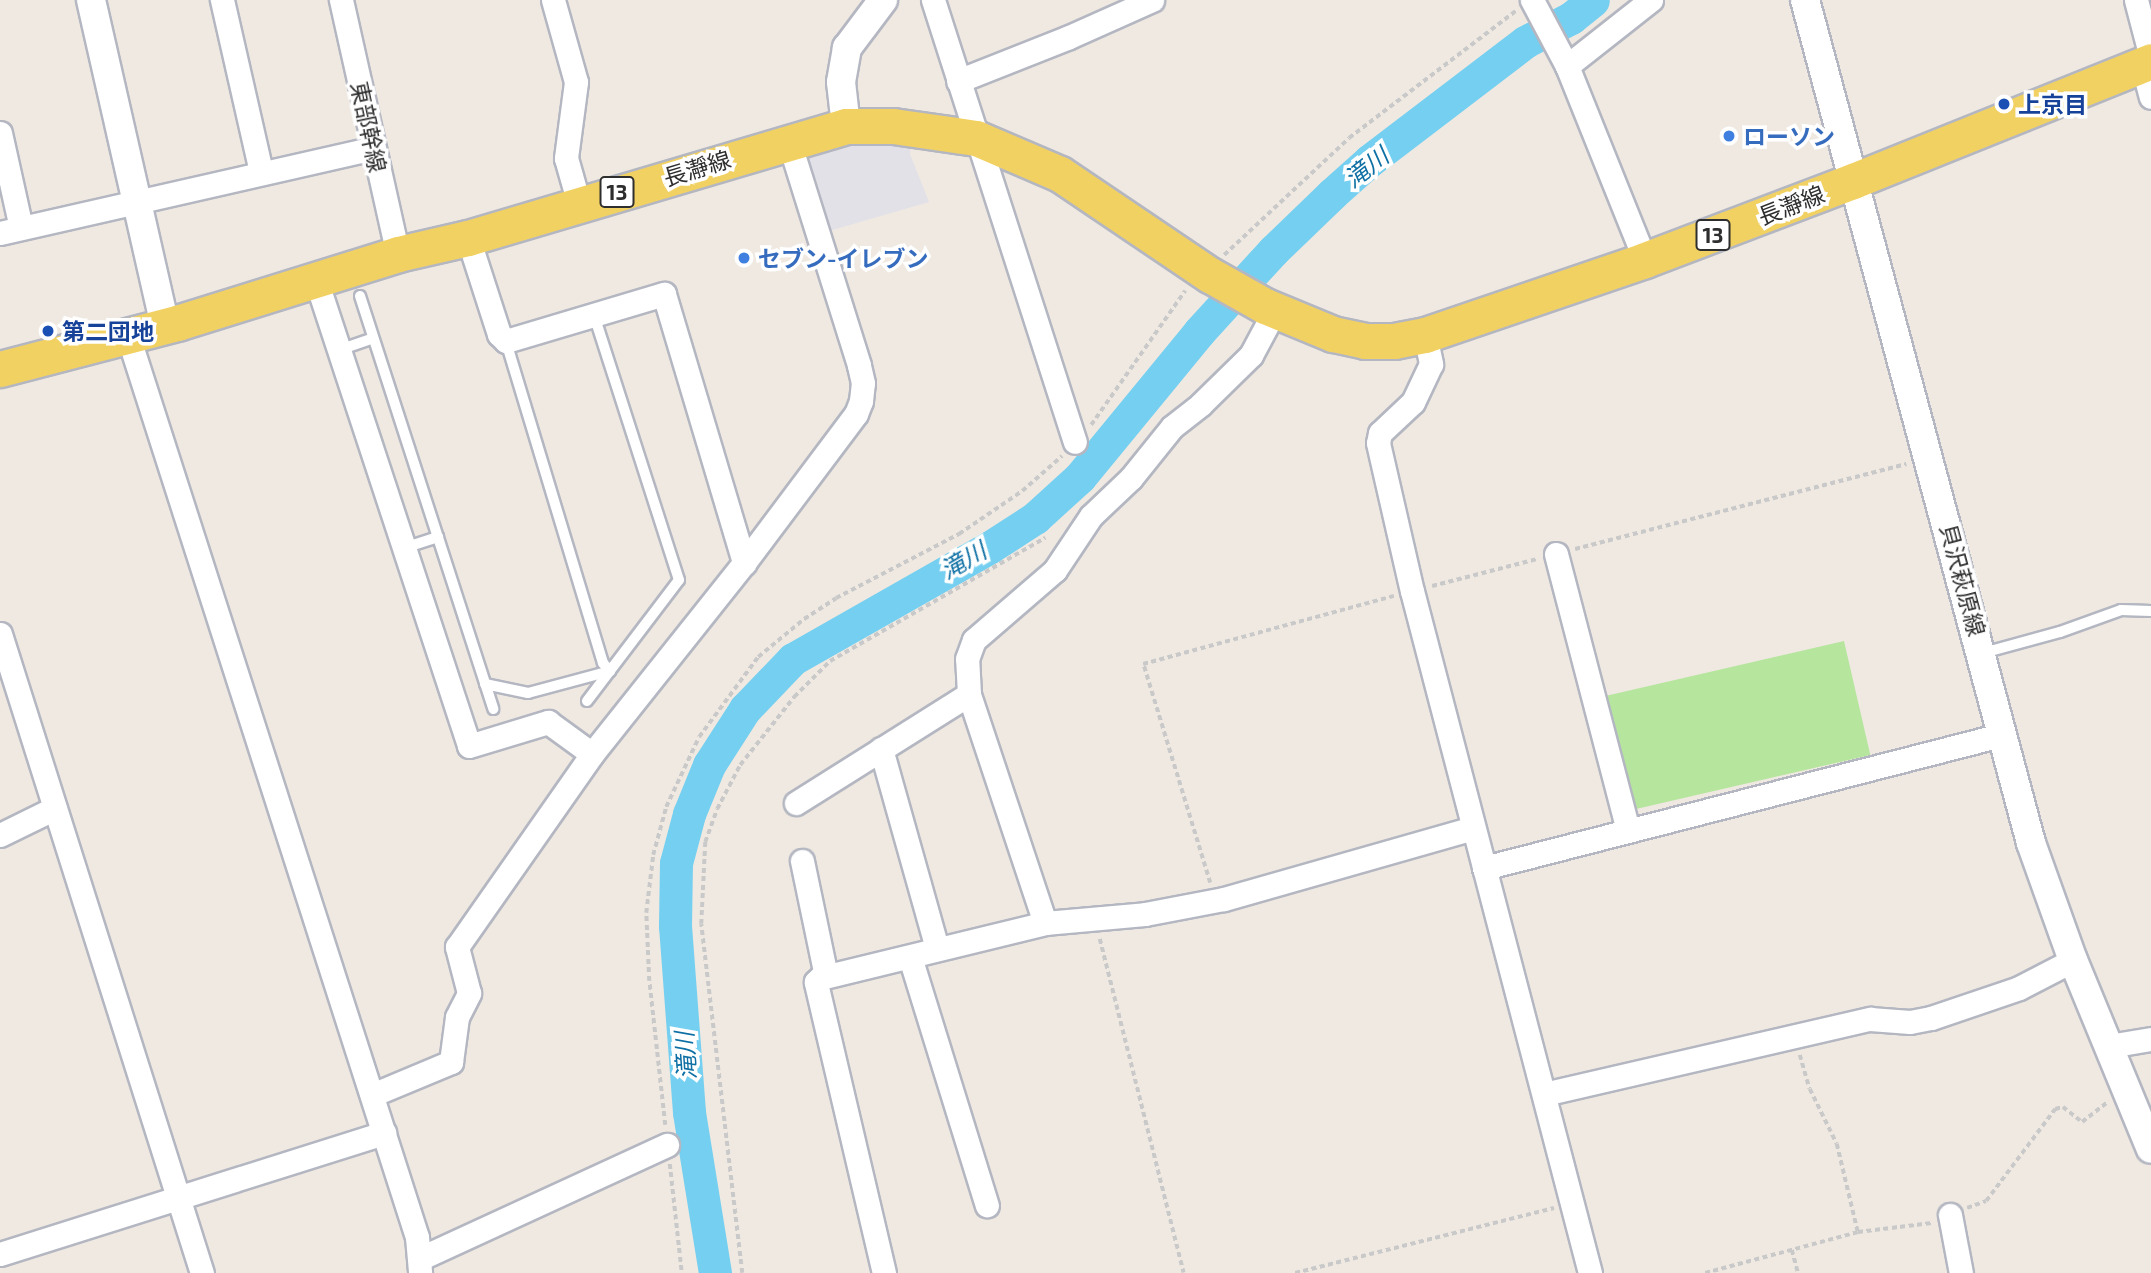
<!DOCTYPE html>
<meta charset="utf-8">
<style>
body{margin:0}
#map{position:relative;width:2151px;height:1273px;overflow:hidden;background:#efe9e1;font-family:"Exo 2","Noto Sans JP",sans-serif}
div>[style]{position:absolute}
.industrial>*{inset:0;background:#e3e1e8}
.green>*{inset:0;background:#b6e59e;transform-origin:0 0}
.river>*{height:33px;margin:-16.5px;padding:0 16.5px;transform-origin:16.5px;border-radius:16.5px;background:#75cff0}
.path>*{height:3.5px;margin-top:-1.75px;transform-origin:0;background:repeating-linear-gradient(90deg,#c9c9c9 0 5px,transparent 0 8.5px)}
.roads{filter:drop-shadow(2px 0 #b4b7c1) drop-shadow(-2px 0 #b4b7c1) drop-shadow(0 2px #b4b7c1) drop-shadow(0 -2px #b4b7c1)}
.service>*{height:10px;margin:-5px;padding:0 5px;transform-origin:5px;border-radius:5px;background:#fff}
.minor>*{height:23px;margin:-11.5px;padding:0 11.5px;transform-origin:11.5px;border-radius:11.5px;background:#fff}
.tertiary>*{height:28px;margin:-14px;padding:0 14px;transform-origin:14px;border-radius:14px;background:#fff}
.primary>*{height:35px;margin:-17.5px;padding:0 17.5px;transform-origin:17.5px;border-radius:17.5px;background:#f2d163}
.dots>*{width:19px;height:19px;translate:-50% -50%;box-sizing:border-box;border:4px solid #fff;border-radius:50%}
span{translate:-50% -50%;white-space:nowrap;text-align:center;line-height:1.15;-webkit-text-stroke:7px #fff;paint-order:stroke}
.shield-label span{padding:2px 5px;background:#fff;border:2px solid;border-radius:5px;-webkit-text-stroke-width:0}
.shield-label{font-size:21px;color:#2e2e2e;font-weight:700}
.transit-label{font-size:23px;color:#164399;font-weight:700}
.left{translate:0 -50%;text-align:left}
.street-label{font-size:23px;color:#2e2e2e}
.shop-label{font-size:23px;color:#366cbe;font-weight:700}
.water-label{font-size:24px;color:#0d6fa3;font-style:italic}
</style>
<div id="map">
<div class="industrial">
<i style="clip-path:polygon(845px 141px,911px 141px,910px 154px,929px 202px,829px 231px,804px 161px,808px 149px)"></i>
</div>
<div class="green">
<i style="left:1844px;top:641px;width:117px;height:246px;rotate:77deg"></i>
</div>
<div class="river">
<i style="left:715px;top:1273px;width:163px;rotate:-99.2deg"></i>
<i style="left:689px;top:1112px;width:187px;rotate:-94.3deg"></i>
<i style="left:675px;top:926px;width:63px;rotate:-89.1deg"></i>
<i style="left:676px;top:863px;width:51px;rotate:-75.1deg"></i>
<i style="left:689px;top:814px;width:53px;rotate:-67.8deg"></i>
<i style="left:709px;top:765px;width:67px;rotate:-57.3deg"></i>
<i style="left:745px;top:709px;width:69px;rotate:-46.2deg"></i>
<i style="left:793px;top:659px;width:227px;rotate:-29.6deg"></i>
<i style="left:990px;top:547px;width:54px;rotate:-32.8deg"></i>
<i style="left:1035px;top:518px;width:61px;rotate:-42.3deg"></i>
<i style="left:1080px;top:477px;width:188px;rotate:-50.6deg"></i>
<i style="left:1199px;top:332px;width:110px;rotate:-47.6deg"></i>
<i style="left:1273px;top:251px;width:82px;rotate:-44deg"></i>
<i style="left:1332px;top:194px;width:50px;rotate:-41.7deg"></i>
<i style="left:1369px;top:161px;width:196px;rotate:-37.3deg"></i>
<i style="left:1525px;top:42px;width:52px;rotate:-27.6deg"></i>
<i style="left:1571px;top:18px;width:28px;rotate:-39deg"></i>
</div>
<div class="path">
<i style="left:1224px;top:255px;width:171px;rotate:-43.1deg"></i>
<i style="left:1349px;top:138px;width:210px;rotate:-37.3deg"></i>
<i style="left:1091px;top:425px;width:164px;rotate:-55deg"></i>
<i style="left:1575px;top:549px;width:342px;rotate:-14.4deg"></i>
<i style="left:1432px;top:586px;width:108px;rotate:-14.4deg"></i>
<i style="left:1210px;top:883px;width:229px;rotate:-107deg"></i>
<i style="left:1143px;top:664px;width:260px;rotate:-15.2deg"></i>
<i style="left:1100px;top:939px;width:344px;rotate:75.9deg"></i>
<i style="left:1800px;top:1055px;width:35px;rotate:74deg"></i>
<i style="left:1810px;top:1089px;width:61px;rotate:63.9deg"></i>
<i style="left:1837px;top:1144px;width:90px;rotate:76.6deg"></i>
<i style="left:665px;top:1125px;width:145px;rotate:-96.3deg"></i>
<i style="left:649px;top:981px;width:68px;rotate:-92.5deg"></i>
<i style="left:646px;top:913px;width:58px;rotate:-83.1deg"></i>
<i style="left:653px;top:855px;width:50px;rotate:-74.8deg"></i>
<i style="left:666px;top:807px;width:77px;rotate:-64.8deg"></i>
<i style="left:699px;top:737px;width:99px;rotate:-53.6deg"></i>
<i style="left:758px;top:657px;width:60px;rotate:-39.6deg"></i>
<i style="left:804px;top:619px;width:38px;rotate:-33deg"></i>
<i style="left:836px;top:598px;width:139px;rotate:-27.5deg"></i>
<i style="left:959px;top:534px;width:76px;rotate:-34.3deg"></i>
<i style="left:1022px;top:491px;width:53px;rotate:-41.2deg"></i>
<i style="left:670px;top:1164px;width:110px;rotate:83.7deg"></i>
<i style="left:1967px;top:1208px;width:20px;rotate:-20deg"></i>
<i style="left:1986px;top:1201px;width:115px;rotate:-53.1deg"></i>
<i style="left:2055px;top:1109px;width:8px;rotate:-14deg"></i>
<i style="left:2063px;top:1107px;width:24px;rotate:38deg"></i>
<i style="left:2082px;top:1122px;width:31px;rotate:-38deg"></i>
<i style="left:1792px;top:1250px;width:24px;rotate:75deg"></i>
<i style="left:742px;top:1273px;width:351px;rotate:-96.7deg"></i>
<i style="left:701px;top:924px;width:82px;rotate:-87.2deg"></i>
<i style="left:705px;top:842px;width:35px;rotate:-70deg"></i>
<i style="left:717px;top:809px;width:50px;rotate:-62.4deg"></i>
<i style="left:740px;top:765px;width:87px;rotate:-51.5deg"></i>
<i style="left:794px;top:697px;width:51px;rotate:-45deg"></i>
<i style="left:830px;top:661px;width:248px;rotate:-29.8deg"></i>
<i style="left:1295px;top:1273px;width:267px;rotate:-14.1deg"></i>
<i style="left:1705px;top:1273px;width:158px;rotate:-15deg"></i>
<i style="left:1858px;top:1232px;width:74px;rotate:-7deg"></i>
</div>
<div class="roads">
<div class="service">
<i style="left:360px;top:296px;width:434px;rotate:72.1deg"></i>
<i style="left:339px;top:350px;width:36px;rotate:-19deg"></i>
<i style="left:404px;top:548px;width:36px;rotate:-18deg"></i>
<i style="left:1983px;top:653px;width:80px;rotate:-15.3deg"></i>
<i style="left:2060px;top:632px;width:65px;rotate:-19.8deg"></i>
<i style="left:2121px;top:610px;width:30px;rotate:2deg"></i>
<i style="left:485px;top:684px;width:44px;rotate:11.8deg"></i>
<i style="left:528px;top:693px;width:85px;rotate:-15deg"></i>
<i style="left:610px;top:671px;width:11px;rotate:-131deg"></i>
<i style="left:603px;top:663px;width:336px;rotate:-106.8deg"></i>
<i style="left:587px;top:701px;width:152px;rotate:-52.8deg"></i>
<i style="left:679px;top:580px;width:278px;rotate:-107.8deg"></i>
</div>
<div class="minor">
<i style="left:222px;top:0;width:176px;rotate:77.2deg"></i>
<i style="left:341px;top:0;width:260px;rotate:77.4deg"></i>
<i style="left:553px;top:0;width:85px;rotate:74.3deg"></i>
<i style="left:576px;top:82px;width:77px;rotate:97.5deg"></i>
<i style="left:566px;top:158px;width:48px;rotate:74.2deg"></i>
<i style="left:933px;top:0;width:464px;rotate:72.2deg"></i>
<i style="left:1532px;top:0;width:75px;rotate:62.1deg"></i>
<i style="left:1567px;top:66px;width:209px;rotate:68.1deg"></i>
<i style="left:2136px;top:0;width:59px;rotate:75.3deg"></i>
<i style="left:2142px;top:64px;width:34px;rotate:75deg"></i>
<i style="left:1567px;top:66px;width:107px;rotate:-38.2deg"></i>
<i style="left:958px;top:81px;width:119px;rotate:-21.6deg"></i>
<i style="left:1069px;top:37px;width:91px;rotate:-24deg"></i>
<i style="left:0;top:133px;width:97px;rotate:77.5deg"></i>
<i style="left:0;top:233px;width:383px;rotate:-12.8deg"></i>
<i style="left:468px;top:238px;width:101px;rotate:72.1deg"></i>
<i style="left:499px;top:334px;width:10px;rotate:45deg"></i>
<i style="left:506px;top:341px;width:165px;rotate:-16.6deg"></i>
<i style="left:664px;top:294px;width:281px;rotate:73.4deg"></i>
<i style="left:316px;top:280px;width:490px;rotate:71.8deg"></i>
<i style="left:469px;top:746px;width:83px;rotate:-16.9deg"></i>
<i style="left:548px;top:722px;width:54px;rotate:36deg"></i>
<i style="left:1425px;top:335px;width:30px;rotate:78deg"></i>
<i style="left:1431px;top:364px;width:42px;rotate:115.3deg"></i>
<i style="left:1413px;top:402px;width:45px;rotate:136.8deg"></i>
<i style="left:1380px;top:433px;width:10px;rotate:101deg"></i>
<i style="left:1378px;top:443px;width:152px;rotate:77.1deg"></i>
<i style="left:1412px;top:591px;width:705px;rotate:75.37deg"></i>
<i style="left:128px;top:336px;width:946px;rotate:72.22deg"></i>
<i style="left:417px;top:1237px;width:36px;rotate:85deg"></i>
<i style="left:1556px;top:554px;width:286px;rotate:75.4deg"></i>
<i style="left:0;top:634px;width:670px;rotate:72.46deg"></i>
<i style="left:881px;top:749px;width:207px;rotate:74.3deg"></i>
<i style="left:796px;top:803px;width:204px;rotate:-32.2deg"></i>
<i style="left:0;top:835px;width:61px;rotate:-26.1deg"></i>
<i style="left:802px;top:861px;width:117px;rotate:78.2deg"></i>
<i style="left:1484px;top:868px;width:534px;rotate:-14.43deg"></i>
<i style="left:1045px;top:923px;width:241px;rotate:-108.4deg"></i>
<i style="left:969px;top:694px;width:35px;rotate:-93deg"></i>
<i style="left:967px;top:659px;width:20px;rotate:-70deg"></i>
<i style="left:974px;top:640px;width:107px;rotate:-40.8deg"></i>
<i style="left:1055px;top:570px;width:65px;rotate:-56.3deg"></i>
<i style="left:1091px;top:516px;width:55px;rotate:-43.5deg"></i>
<i style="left:1131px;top:478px;width:65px;rotate:-51.2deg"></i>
<i style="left:1172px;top:427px;width:37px;rotate:-38deg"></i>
<i style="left:1201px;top:404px;width:70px;rotate:-44.4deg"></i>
<i style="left:1251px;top:355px;width:51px;rotate:-61.9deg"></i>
<i style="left:910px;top:957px;width:260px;rotate:72.8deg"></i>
<i style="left:2109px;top:1046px;width:43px;rotate:-9.5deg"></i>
<i style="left:1544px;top:1094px;width:335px;rotate:-13deg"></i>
<i style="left:1870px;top:1019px;width:40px;rotate:4.3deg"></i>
<i style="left:1910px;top:1022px;width:21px;rotate:-11deg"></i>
<i style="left:1931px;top:1018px;width:93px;rotate:-18.8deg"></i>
<i style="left:2019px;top:988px;width:61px;rotate:-27.4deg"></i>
<i style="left:372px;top:1095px;width:86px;rotate:-22.7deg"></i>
<i style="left:451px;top:1062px;width:45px;rotate:-82.4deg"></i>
<i style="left:457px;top:1017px;width:27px;rotate:-63deg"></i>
<i style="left:469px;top:993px;width:48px;rotate:-104.6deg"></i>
<i style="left:457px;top:947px;width:236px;rotate:-55deg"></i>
<i style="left:592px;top:754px;width:244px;rotate:-51.5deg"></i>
<i style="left:744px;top:563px;width:186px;rotate:-53.1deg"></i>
<i style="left:856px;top:414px;width:14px;rotate:-69deg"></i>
<i style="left:861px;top:401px;width:18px;rotate:-84deg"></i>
<i style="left:863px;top:383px;width:18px;rotate:-103deg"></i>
<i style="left:859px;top:365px;width:234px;rotate:-107.4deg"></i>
<i style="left:1950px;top:1215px;width:59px;rotate:79.3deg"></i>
<i style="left:0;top:1254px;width:403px;rotate:-17.5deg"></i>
<i style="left:421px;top:1258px;width:271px;rotate:-24.7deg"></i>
<i style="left:884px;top:1273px;width:299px;rotate:-103.2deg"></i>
<i style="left:816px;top:982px;width:6px;rotate:-45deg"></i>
<i style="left:820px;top:978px;width:232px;rotate:-13.7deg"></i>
<i style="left:1045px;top:923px;width:100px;rotate:-5.1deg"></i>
<i style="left:1145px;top:914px;width:80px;rotate:-10.8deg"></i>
<i style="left:1224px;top:899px;width:259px;rotate:-15.9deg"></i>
</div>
<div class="tertiary">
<i style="left:91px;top:0;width:334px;rotate:77.2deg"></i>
<i style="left:1805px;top:0;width:873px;rotate:74.99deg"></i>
<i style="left:2031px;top:843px;width:124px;rotate:70.3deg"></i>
<i style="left:2073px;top:960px;width:204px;rotate:67.6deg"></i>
<i style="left:846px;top:126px;width:44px;rotate:-96.5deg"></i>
<i style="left:841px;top:82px;width:35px;rotate:-80deg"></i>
<i style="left:847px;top:48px;width:60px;rotate:-53.1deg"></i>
</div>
<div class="primary">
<i style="left:0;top:369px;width:183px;rotate:-14.6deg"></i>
<i style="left:177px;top:323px;width:232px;rotate:-17.3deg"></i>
<i style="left:398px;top:254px;width:72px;rotate:-12.9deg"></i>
<i style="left:468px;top:238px;width:394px;rotate:-16.5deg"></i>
<i style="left:846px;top:126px;width:47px"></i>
<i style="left:893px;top:126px;width:84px;rotate:8.2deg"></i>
<i style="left:976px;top:138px;width:91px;rotate:23.2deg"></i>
<i style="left:1060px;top:174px;width:181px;rotate:34deg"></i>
<i style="left:1210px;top:275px;width:63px;rotate:29.4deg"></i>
<i style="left:1265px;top:306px;width:74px;rotate:22.4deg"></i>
<i style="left:1333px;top:334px;width:33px;rotate:12deg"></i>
<i style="left:1365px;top:341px;width:29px"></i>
<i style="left:1394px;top:341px;width:32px;rotate:-11deg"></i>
<i style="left:1425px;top:335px;width:232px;rotate:-18.8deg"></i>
<i style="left:1645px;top:260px;width:222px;rotate:-20.8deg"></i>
<i style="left:1853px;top:181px;width:321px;rotate:-21.9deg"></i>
</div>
</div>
<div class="dots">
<i style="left:2004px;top:104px;background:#1a4fb4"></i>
<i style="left:1729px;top:136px;background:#3f7fe0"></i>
<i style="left:744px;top:258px;background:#3f7fe0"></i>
<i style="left:48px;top:331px;background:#1a4fb4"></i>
</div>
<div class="shield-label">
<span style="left:617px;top:192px">13</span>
<span style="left:1713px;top:235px">13</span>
</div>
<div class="transit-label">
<span class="left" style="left:2018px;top:104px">上京目</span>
<span class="left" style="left:62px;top:331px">第二団地</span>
</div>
<div class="street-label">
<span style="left:369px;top:127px;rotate:78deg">東部幹線</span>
<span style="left:697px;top:168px;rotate:-17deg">長瀞線</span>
<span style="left:1791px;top:205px;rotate:-21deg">長瀞線</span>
<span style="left:1963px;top:580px;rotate:75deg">貝沢萩原線</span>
</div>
<div class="shop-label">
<span class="left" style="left:1743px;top:136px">ローソン</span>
<span class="left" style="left:758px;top:258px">セブン-イレブン</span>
</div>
<div class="water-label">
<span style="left:1366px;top:167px;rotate:-38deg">滝川</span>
<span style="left:963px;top:560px;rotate:-30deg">滝川</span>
<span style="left:685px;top:1056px;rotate:-94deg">滝川</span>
</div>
</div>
